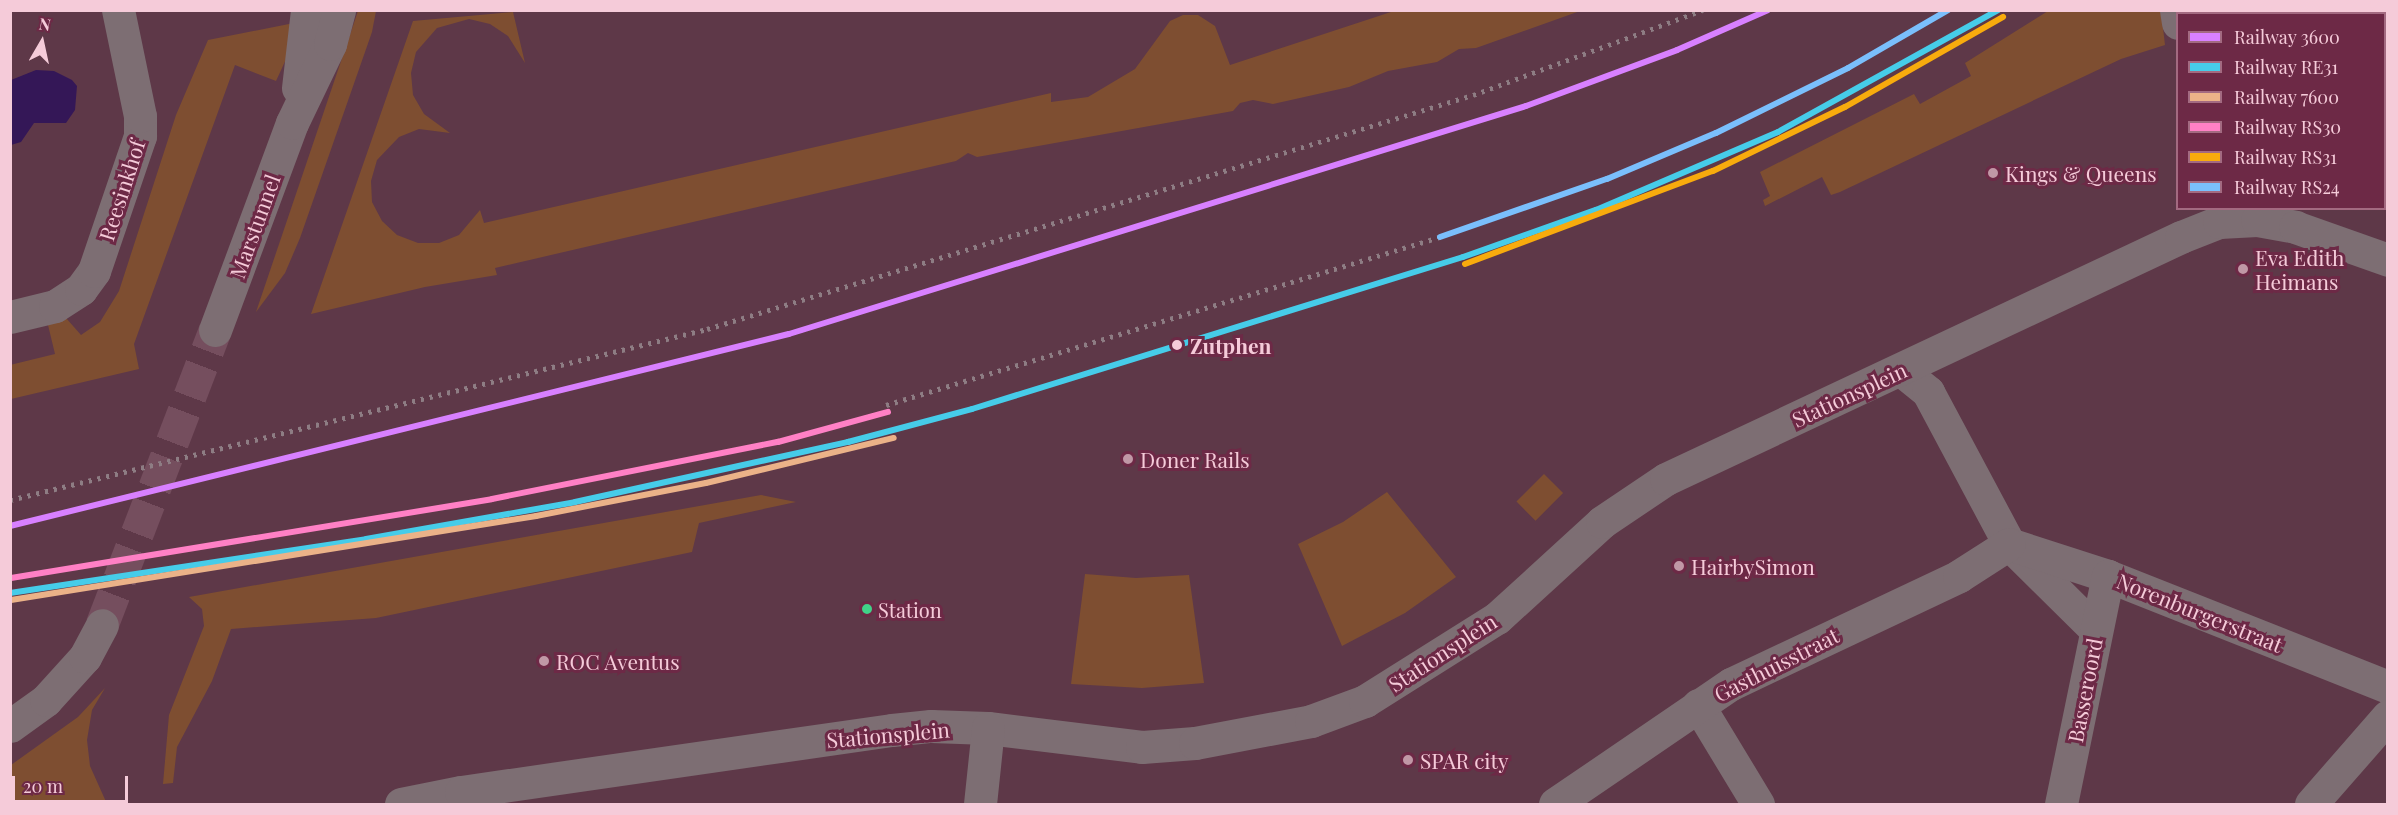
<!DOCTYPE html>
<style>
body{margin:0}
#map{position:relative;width:2398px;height:815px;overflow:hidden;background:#5e3848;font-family:"Playfair Display",serif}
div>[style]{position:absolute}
.green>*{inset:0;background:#7e4e31;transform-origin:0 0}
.water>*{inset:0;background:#341757}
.minor-tunnel>*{height:33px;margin-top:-16.5px;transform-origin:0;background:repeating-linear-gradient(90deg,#754e5e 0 33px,transparent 0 49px)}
.minor>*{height:33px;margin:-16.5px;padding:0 16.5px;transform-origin:16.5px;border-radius:16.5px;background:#7d6e73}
.rail>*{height:4.5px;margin-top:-2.25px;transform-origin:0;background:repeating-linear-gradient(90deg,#8e7d84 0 3px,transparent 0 9px)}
.rail-1>*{height:6px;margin:-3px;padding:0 3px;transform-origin:3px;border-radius:3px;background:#d880ff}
.rail-2>*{height:6px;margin:-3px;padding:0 3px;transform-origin:3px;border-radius:3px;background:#46cce9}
.rail-3>*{height:6px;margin:-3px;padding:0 3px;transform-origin:3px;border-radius:3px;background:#ebb288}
.rail-4>*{height:6px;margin:-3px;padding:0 3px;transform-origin:3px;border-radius:3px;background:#ff80c5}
.rail-5>*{height:6px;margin:-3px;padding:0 3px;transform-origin:3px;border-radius:3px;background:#f8ab0d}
.rail-6>*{height:6px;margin:-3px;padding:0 3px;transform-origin:3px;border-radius:3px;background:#7abffc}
.dots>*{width:16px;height:16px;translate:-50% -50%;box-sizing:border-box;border:3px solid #6d2946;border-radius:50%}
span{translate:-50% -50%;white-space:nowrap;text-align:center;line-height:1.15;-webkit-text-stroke:6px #6d2946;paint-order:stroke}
.bus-label{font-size:20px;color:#f5cbd9}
.left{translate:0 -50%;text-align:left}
.poi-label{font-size:21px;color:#f5cbd9}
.street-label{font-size:21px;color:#f5cbd9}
.stop-label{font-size:21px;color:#f5cbd9;font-weight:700}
.frame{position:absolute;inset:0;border:12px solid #f5cbd9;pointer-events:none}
.legend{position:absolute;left:2176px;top:12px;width:210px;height:198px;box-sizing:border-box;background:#6d2946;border:2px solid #a36a81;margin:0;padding:8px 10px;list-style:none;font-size:18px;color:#f5cbd9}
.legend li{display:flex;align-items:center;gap:12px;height:30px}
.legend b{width:30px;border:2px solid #a36a81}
.north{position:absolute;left:12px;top:12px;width:60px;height:60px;-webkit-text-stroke:4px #6d2946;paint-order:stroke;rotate:9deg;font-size:16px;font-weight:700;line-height:24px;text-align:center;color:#f5cbd9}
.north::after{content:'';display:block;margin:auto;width:21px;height:27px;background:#f5cbd9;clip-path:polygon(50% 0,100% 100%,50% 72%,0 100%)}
.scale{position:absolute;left:12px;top:776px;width:116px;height:27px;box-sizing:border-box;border:3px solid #f5cbd9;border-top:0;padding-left:8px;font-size:18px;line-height:21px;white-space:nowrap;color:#f5cbd9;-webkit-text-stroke:4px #6d2946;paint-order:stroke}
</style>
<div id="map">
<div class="green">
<i style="clip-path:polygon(1397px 10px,1580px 11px,1476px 48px,1459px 49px,1437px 62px,1388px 71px,1349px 87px,1273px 104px,1253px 100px,1240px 103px,1233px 111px,977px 157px,968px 153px,956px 161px,495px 268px,497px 275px,425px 287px,311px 314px,413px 21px,513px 12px,525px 63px,508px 36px,490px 24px,469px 19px,437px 28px,416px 52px,411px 73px,413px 95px,424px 114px,450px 133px,419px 129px,399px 137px,377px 160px,371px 181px,372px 202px,382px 221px,397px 235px,418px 243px,439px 243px,459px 235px,480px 210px,484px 223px,1051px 93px,1051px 102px,1088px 97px,1135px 69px,1170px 21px,1183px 15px,1198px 15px,1215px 26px,1230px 65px)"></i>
<i style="clip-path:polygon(358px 11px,376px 11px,372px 32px,300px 238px,285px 273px,256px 312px)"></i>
<i style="clip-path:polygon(2048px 11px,2161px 11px,2165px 45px,2121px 59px,1840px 192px,1831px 195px,1822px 177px,1765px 206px,1763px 200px,1770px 196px,1760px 172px,1914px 94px,1920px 104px,1971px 76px,1965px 63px)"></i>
<i style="clip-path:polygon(294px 23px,288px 55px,276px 81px,235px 65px,134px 344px,139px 369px,11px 399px,10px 365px,55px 354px,48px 325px,66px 318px,81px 335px,100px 322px,119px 291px,176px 115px,208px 40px)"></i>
<i style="left:1544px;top:474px;width:27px;height:39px;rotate:45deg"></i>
<i style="clip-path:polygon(1387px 492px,1456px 577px,1405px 613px,1342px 646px,1298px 544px,1343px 522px)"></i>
<i style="clip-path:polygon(761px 495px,796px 502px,699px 523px,692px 552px,376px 618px,231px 629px,212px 681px,177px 747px,173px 783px,163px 784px,169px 715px,204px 626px,202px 609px,189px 597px)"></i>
<i style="clip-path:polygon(1085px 574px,1136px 578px,1189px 575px,1204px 683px,1142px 688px,1071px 684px)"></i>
<i style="clip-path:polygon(105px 688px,92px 710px,87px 740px,90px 766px,107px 804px,11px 804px,11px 765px,78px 717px)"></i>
</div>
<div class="water">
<i style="clip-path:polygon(36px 70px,54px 71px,72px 80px,77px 86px,75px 110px,66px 123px,34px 123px,21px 142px,11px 145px,11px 80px)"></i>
</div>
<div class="minor-tunnel">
<i style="left:102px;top:625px;width:316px;rotate:-69deg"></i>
</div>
<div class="minor">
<i style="left:2176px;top:10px;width:13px;rotate:81deg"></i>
<i style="left:298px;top:88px;width:79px;rotate:-83.4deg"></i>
<i style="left:10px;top:317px;width:46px;rotate:-13.7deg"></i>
<i style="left:55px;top:306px;width:31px;rotate:-33deg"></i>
<i style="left:81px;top:289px;width:22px;rotate:-54deg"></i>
<i style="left:94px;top:271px;width:143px;rotate:-71.2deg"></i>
<i style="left:140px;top:136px;width:20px;rotate:-90deg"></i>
<i style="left:140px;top:116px;width:108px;rotate:-101.7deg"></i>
<i style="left:215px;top:330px;width:221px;rotate:-69.6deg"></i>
<i style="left:292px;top:123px;width:88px;rotate:-64.3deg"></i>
<i style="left:330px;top:44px;width:35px;rotate:-75deg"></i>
<i style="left:1901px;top:370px;width:35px;rotate:39deg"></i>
<i style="left:1928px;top:392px;width:172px;rotate:61.9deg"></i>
<i style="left:2009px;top:544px;width:121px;rotate:44.7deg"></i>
<i style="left:2009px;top:544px;width:104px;rotate:17.9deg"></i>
<i style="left:2108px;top:576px;width:301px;rotate:21.6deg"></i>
<i style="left:1698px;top:705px;width:116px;rotate:58.8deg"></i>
<i style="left:10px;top:726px;width:44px;rotate:-35.8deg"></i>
<i style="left:46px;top:700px;width:58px;rotate:-47.8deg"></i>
<i style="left:85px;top:657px;width:36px;rotate:-62deg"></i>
<i style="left:401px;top:804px;width:61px;rotate:-11.3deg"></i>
<i style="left:461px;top:792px;width:435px;rotate:-8.2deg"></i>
<i style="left:892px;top:730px;width:39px;rotate:-6deg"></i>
<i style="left:931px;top:726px;width:57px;rotate:2deg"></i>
<i style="left:988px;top:728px;width:155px;rotate:7deg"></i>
<i style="left:1142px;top:747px;width:53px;rotate:-4.3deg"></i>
<i style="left:1195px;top:743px;width:118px;rotate:-10.7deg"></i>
<i style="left:1311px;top:721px;width:58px;rotate:-20.3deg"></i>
<i style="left:1365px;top:701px;width:156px;rotate:-32.2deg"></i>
<i style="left:1497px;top:618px;width:142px;rotate:-42.4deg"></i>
<i style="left:1602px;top:522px;width:77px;rotate:-33.9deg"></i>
<i style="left:1666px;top:479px;width:569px;rotate:-25.17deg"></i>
<i style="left:2181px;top:237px;width:41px;rotate:-21.5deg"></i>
<i style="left:2219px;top:222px;width:38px;rotate:-3deg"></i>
<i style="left:2257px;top:220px;width:39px;rotate:10deg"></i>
<i style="left:2295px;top:227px;width:99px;rotate:19.5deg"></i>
<i style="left:980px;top:804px;width:76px;rotate:-84deg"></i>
<i style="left:1555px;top:804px;width:213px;rotate:-34.3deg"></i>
<i style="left:1731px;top:684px;width:252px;rotate:-25.3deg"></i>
<i style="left:1959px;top:576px;width:59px;rotate:-32.6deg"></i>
<i style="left:2061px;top:804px;width:233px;rotate:-78.4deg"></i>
<i style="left:2311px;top:804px;width:117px;rotate:-48.8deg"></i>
</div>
<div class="rail">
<i style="left:886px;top:405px;width:579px;rotate:-16.87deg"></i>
<i style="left:10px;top:500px;width:718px;rotate:-13.78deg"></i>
<i style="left:707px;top:329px;width:801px;rotate:-16.99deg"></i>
<i style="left:1473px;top:95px;width:245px;rotate:-20.3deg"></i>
</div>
<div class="rail-1">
<i style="left:10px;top:526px;width:802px;rotate:-13.85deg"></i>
<i style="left:789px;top:334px;width:771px;rotate:-17.19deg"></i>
<i style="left:1526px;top:106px;width:161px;rotate:-20.3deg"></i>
<i style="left:1677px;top:50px;width:99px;rotate:-23.7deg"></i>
</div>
<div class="rail-2">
<i style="left:10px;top:593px;width:360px;rotate:-8.6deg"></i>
<i style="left:366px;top:539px;width:212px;rotate:-10deg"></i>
<i style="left:575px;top:502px;width:280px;rotate:-12.4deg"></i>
<i style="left:848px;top:442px;width:128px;rotate:-14.9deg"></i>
<i style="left:972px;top:409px;width:514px;rotate:-17.2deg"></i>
<i style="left:1463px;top:257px;width:141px;rotate:-19.5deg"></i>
<i style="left:1596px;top:210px;width:198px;rotate:-23.2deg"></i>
<i style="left:1778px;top:132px;width:252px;rotate:-29deg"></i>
</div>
<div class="rail-3">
<i style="left:11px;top:600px;width:532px;rotate:-9.09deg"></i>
<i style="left:536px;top:516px;width:173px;rotate:-11deg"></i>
<i style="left:706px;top:483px;width:193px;rotate:-13.5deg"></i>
</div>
<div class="rail-4">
<i style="left:11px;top:578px;width:487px;rotate:-9.3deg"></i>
<i style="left:492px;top:499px;width:292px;rotate:-11.3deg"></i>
<i style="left:778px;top:442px;width:114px;rotate:-15.3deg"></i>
</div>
<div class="rail-5">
<i style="left:1465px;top:264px;width:265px;rotate:-20.6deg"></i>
<i style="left:1713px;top:171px;width:147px;rotate:-25.9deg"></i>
<i style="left:1845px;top:107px;width:182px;rotate:-29.7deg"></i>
</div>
<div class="rail-6">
<i style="left:1440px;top:237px;width:177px;rotate:-19.2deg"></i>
<i style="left:1607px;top:179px;width:118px;rotate:-22.9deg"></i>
<i style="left:1716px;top:133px;width:147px;rotate:-26.2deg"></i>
<i style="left:1848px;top:68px;width:116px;rotate:-30.1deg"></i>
</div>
<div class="dots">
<i style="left:1993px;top:173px;background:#c098a6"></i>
<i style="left:2243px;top:269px;background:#c098a6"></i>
<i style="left:1177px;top:345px;background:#f5cbd9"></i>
<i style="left:1128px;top:459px;background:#c098a6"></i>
<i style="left:1679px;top:566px;background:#c098a6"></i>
<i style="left:867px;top:609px;background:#40d288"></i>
<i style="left:544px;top:661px;background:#c098a6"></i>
<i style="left:1408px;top:760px;background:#c098a6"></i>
</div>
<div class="bus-label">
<span class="left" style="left:878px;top:609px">Station</span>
</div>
<div class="poi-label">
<span class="left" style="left:2005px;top:173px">Kings &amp; Queens</span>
<span class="left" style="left:2255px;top:269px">Eva Edith<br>Heimans</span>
<span class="left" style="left:1140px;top:459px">Doner Rails</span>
<span class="left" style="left:1691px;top:566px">HairbySimon</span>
<span class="left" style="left:556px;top:661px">ROC Aventus</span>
<span class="left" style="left:1420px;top:760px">SPAR city</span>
</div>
<div class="street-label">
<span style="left:121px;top:190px;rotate:-72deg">Reesinkhof</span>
<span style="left:254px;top:226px;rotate:-70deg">Marstunnel</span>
<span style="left:1849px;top:394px;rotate:-25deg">Stationsplein</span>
<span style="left:2200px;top:612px;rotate:22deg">Norenburgerstraat</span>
<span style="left:1442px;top:652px;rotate:-33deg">Stationsplein</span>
<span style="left:1776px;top:664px;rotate:-27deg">Gasthuisstraat</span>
<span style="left:2084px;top:690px;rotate:-79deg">Basseroord</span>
<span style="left:888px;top:734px;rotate:-5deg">Stationsplein</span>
</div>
<div class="stop-label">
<span class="left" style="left:1190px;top:345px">Zutphen</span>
</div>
<div class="frame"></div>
<ul class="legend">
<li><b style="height:8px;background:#d880ff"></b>Railway 3600</li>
<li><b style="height:8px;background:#46cce9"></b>Railway RE31</li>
<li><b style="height:8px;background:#ebb288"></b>Railway 7600</li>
<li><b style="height:8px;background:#ff80c5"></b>Railway RS30</li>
<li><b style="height:8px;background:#f8ab0d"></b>Railway RS31</li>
<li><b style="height:8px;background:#7abffc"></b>Railway RS24</li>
</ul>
<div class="north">N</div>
<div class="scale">20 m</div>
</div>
